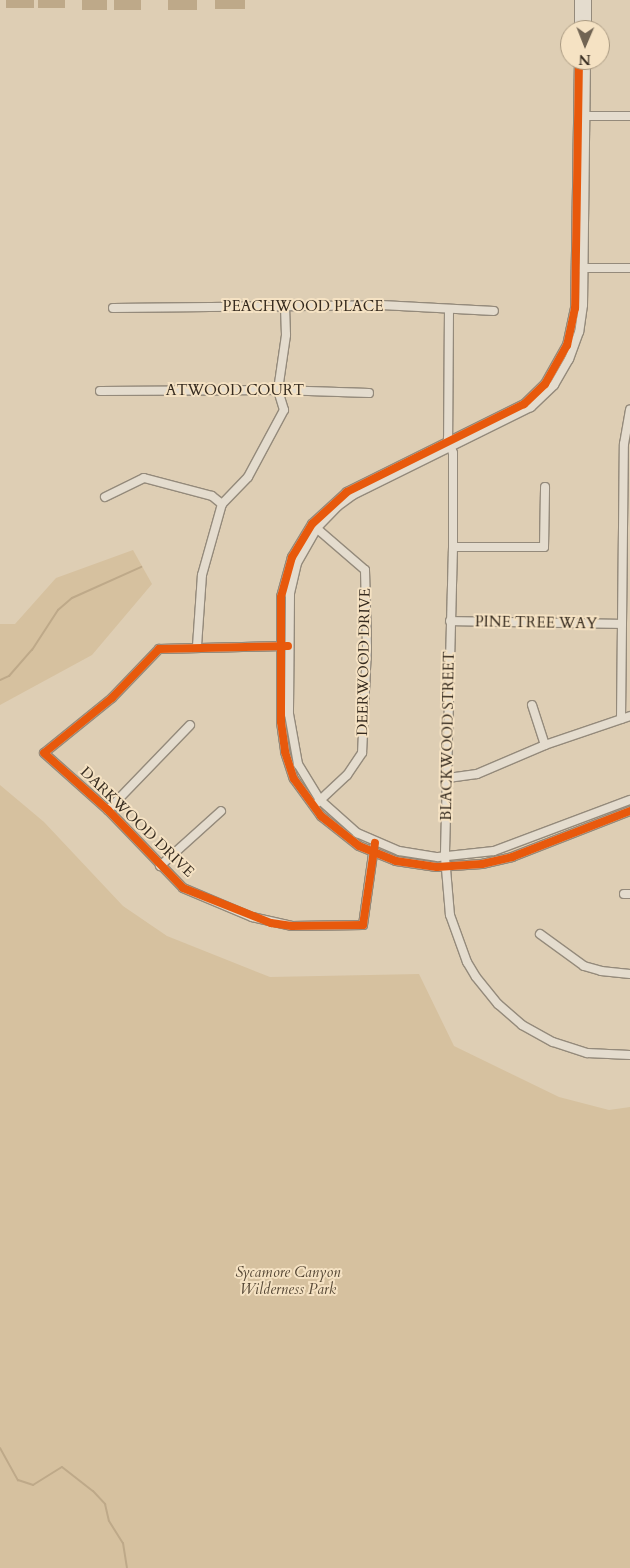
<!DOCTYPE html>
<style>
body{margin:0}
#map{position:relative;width:630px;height:1568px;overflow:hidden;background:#deceb4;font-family:Cardo,serif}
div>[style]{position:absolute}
.green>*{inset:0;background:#d6c19f}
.water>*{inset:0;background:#bea989;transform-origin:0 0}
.stream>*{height:2px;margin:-1px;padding:0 1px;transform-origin:1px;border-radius:1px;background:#bea989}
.roads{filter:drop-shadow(1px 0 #948a7b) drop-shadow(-1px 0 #948a7b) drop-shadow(0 1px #948a7b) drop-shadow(0 -1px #948a7b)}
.minor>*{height:8px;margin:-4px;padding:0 4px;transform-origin:4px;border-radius:4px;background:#e4dcce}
.cycleway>*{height:8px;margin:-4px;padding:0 4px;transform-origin:4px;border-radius:4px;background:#e8590c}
span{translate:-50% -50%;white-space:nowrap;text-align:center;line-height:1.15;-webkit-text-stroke:4px #f5e2c3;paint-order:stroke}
.street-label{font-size:15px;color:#362b1f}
.park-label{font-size:15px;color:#554735;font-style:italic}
.north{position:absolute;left:560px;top:20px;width:50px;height:50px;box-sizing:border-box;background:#f5e2c3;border:1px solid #a99981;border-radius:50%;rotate:181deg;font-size:14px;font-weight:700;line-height:20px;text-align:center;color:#362b1f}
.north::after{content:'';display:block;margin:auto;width:18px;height:22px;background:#716453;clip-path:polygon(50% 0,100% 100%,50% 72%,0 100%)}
</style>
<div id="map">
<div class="green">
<i style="clip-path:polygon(133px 550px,152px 584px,92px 655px,0 705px,0 624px,15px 624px,56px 578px)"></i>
<i style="clip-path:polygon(0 785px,44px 822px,123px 906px,167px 936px,270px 977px,419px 974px,454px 1046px,559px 1097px,609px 1110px,630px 1107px,630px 1568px,0 1568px)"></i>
</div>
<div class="water">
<i style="left:6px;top:0;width:28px;height:8px"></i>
<i style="left:38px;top:0;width:27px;height:8px"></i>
<i style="left:82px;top:0;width:25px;height:10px"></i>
<i style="left:114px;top:0;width:27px;height:10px"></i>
<i style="left:168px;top:0;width:29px;height:10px"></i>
<i style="left:215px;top:0;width:30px;height:9px"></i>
</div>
<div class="stream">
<i style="left:0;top:680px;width:10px;rotate:-24deg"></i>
<i style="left:9px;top:676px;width:35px;rotate:-49deg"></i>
<i style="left:32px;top:650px;width:48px;rotate:-57deg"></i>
<i style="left:58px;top:610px;width:18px;rotate:-41deg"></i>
<i style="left:72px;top:598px;width:76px;rotate:-24.2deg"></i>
<i style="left:0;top:1448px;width:37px;rotate:61deg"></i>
<i style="left:18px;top:1480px;width:16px;rotate:18deg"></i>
<i style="left:33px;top:1485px;width:34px;rotate:-32deg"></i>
<i style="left:62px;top:1467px;width:39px;rotate:38deg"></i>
<i style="left:93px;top:1491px;width:18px;rotate:47deg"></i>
<i style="left:105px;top:1504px;width:17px;rotate:77deg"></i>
<i style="left:109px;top:1521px;width:26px;rotate:58deg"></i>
<i style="left:123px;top:1543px;width:25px;rotate:81deg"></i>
</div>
<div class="roads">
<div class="minor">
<i style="left:579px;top:30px;width:30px;rotate:-90deg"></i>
<i style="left:587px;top:30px;width:30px;rotate:-90deg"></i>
<i style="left:579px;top:60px;width:248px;rotate:90.9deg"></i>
<i style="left:575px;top:308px;width:38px;rotate:102deg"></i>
<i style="left:567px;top:345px;width:45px;rotate:119.4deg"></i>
<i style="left:545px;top:384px;width:29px;rotate:136deg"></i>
<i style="left:524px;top:404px;width:198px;rotate:153.6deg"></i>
<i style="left:347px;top:492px;width:47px;rotate:137.6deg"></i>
<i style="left:312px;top:524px;width:39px;rotate:121deg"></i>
<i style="left:292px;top:557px;width:41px;rotate:105.4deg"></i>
<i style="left:281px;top:597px;width:125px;rotate:90deg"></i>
<i style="left:281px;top:722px;width:30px;rotate:82deg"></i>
<i style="left:285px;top:752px;width:28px;rotate:72deg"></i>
<i style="left:294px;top:779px;width:46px;rotate:53.9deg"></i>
<i style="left:321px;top:816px;width:48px;rotate:38.3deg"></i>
<i style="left:359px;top:846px;width:40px;rotate:22deg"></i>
<i style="left:396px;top:861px;width:41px;rotate:8.3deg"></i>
<i style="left:437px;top:867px;width:45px;rotate:-3.8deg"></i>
<i style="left:482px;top:864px;width:31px;rotate:-13deg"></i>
<i style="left:512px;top:857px;width:127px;rotate:-21.3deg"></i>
<i style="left:586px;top:60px;width:245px;rotate:90.7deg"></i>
<i style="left:583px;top:305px;width:27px;rotate:98deg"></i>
<i style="left:579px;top:332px;width:29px;rotate:110deg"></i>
<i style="left:569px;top:359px;width:30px;rotate:120deg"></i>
<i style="left:554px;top:385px;width:32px;rotate:136deg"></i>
<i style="left:531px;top:407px;width:199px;rotate:153.7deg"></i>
<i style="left:353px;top:495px;width:19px;rotate:144deg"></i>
<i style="left:338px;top:506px;width:30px;rotate:134deg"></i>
<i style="left:317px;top:528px;width:40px;rotate:119.7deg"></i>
<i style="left:297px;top:563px;width:32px;rotate:103deg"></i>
<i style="left:290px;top:594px;width:120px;rotate:90.5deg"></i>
<i style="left:289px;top:714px;width:51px;rotate:79.8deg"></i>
<i style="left:298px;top:764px;width:42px;rotate:58.6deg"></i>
<i style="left:320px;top:800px;width:50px;rotate:41.7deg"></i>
<i style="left:357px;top:833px;width:46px;rotate:23.2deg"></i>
<i style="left:399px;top:851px;width:39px;rotate:9deg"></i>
<i style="left:438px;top:857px;width:56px;rotate:-6.1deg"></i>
<i style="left:494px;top:851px;width:145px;rotate:-20.6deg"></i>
<i style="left:582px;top:116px;width:48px"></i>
<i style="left:580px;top:268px;width:50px"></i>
<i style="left:113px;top:308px;width:268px;rotate:-0.6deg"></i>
<i style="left:381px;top:305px;width:113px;rotate:3deg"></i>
<i style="left:449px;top:309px;width:129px;rotate:90.4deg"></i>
<i style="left:448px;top:438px;width:16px;rotate:72deg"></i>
<i style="left:453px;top:453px;width:94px;rotate:90deg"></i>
<i style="left:453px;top:547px;width:310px;rotate:91.5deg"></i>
<i style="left:445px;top:857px;width:58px;rotate:85.1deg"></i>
<i style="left:450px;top:915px;width:50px;rotate:70.1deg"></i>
<i style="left:467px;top:962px;width:17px;rotate:59deg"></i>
<i style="left:476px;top:977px;width:35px;rotate:51deg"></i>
<i style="left:498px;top:1004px;width:32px;rotate:41deg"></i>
<i style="left:522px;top:1025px;width:35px;rotate:29deg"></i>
<i style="left:553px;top:1042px;width:36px;rotate:18deg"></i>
<i style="left:587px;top:1053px;width:43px;rotate:2.7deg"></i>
<i style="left:100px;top:391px;width:178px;rotate:-0.3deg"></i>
<i style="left:278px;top:390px;width:91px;rotate:1.9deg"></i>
<i style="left:105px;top:497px;width:43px;rotate:-26deg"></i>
<i style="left:144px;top:478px;width:70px;rotate:14.8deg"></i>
<i style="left:212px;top:496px;width:13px;rotate:39deg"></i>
<i style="left:314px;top:526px;width:67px;rotate:40.8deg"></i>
<i style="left:365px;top:570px;width:78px;rotate:88.5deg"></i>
<i style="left:367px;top:648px;width:105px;rotate:92.7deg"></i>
<i style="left:362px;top:753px;width:27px;rotate:124deg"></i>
<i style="left:347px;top:775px;width:41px;rotate:137deg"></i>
<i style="left:453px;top:547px;width:91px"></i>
<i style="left:544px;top:547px;width:60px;rotate:-89deg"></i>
<i style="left:450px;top:621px;width:172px;rotate:1deg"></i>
<i style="left:197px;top:646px;width:71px;rotate:-86deg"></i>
<i style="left:202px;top:575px;width:74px;rotate:-74.3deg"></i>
<i style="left:222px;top:504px;width:37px;rotate:-46deg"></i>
<i style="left:248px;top:477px;width:76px;rotate:-61.8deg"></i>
<i style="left:284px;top:410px;width:21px;rotate:-107deg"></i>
<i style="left:278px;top:390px;width:56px;rotate:-81.7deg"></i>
<i style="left:286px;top:335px;width:28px;rotate:-92deg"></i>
<i style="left:284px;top:646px;width:125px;rotate:178.6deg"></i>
<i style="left:159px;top:649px;width:68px;rotate:133.8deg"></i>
<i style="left:112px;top:698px;width:87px;rotate:141deg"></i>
<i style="left:44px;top:753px;width:86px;rotate:41.7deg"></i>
<i style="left:108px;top:810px;width:108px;rotate:46.1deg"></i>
<i style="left:183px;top:888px;width:75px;rotate:22.8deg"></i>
<i style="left:252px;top:917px;width:41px;rotate:12.7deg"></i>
<i style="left:292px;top:926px;width:71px;rotate:-0.8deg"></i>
<i style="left:363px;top:925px;width:79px;rotate:-82deg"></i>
<i style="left:532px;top:705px;width:42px;rotate:72deg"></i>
<i style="left:621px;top:719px;width:275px;rotate:-89.4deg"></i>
<i style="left:624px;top:444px;width:35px;rotate:-80deg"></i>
<i style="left:448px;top:778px;width:29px;rotate:-8deg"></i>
<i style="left:477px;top:774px;width:74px;rotate:-23.1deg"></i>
<i style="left:545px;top:745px;width:90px;rotate:-18.8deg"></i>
<i style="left:108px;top:810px;width:118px;rotate:-46deg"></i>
<i style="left:160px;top:866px;width:82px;rotate:-42deg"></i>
<i style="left:624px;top:894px;width:6px"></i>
<i style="left:540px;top:934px;width:54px;rotate:36deg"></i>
<i style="left:584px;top:966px;width:18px;rotate:16deg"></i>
<i style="left:601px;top:971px;width:29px;rotate:6deg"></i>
</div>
</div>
<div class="cycleway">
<i style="left:579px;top:60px;width:248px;rotate:90.9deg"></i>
<i style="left:575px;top:308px;width:38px;rotate:102deg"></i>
<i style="left:567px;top:345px;width:45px;rotate:119.4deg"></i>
<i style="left:545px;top:384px;width:29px;rotate:136deg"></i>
<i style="left:524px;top:404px;width:198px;rotate:153.6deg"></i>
<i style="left:347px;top:492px;width:47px;rotate:137.6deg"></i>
<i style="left:312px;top:524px;width:39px;rotate:121deg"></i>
<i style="left:292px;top:557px;width:41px;rotate:105.4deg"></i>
<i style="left:281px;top:597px;width:125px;rotate:90deg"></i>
<i style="left:281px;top:722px;width:30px;rotate:82deg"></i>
<i style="left:285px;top:752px;width:28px;rotate:72deg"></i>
<i style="left:294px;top:779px;width:46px;rotate:53.9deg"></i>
<i style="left:321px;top:816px;width:48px;rotate:38.3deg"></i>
<i style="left:359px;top:846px;width:40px;rotate:22deg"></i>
<i style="left:396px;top:861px;width:41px;rotate:8.3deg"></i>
<i style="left:437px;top:867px;width:45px;rotate:-3.8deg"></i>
<i style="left:482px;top:864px;width:31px;rotate:-13deg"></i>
<i style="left:512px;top:857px;width:127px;rotate:-21.3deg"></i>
<i style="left:288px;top:646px;width:129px;rotate:178.7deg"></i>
<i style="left:159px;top:649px;width:68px;rotate:133.8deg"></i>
<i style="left:112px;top:698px;width:87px;rotate:141deg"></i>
<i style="left:44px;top:753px;width:86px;rotate:41.7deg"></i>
<i style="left:108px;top:810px;width:108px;rotate:46.1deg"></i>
<i style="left:183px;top:888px;width:95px;rotate:21.7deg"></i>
<i style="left:271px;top:923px;width:21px;rotate:8deg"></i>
<i style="left:292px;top:926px;width:71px;rotate:-0.8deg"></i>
<i style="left:363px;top:925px;width:83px;rotate:-81.7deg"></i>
</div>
<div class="street-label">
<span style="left:303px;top:307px">PEACHWOOD PLACE</span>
<span style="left:235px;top:391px">ATWOOD COURT</span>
<span style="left:536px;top:623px;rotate:1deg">PINE TREE WAY</span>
<span style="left:364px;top:662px;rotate:-89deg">DEERWOOD DRIVE</span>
<span style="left:448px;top:736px;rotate:-89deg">BLACKWOOD STREET</span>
<span style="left:137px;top:822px;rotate:44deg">DARKWOOD DRIVE</span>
</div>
<div class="park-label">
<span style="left:288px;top:1281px">Sycamore Canyon<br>Wilderness Park</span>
</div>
<div class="north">N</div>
</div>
